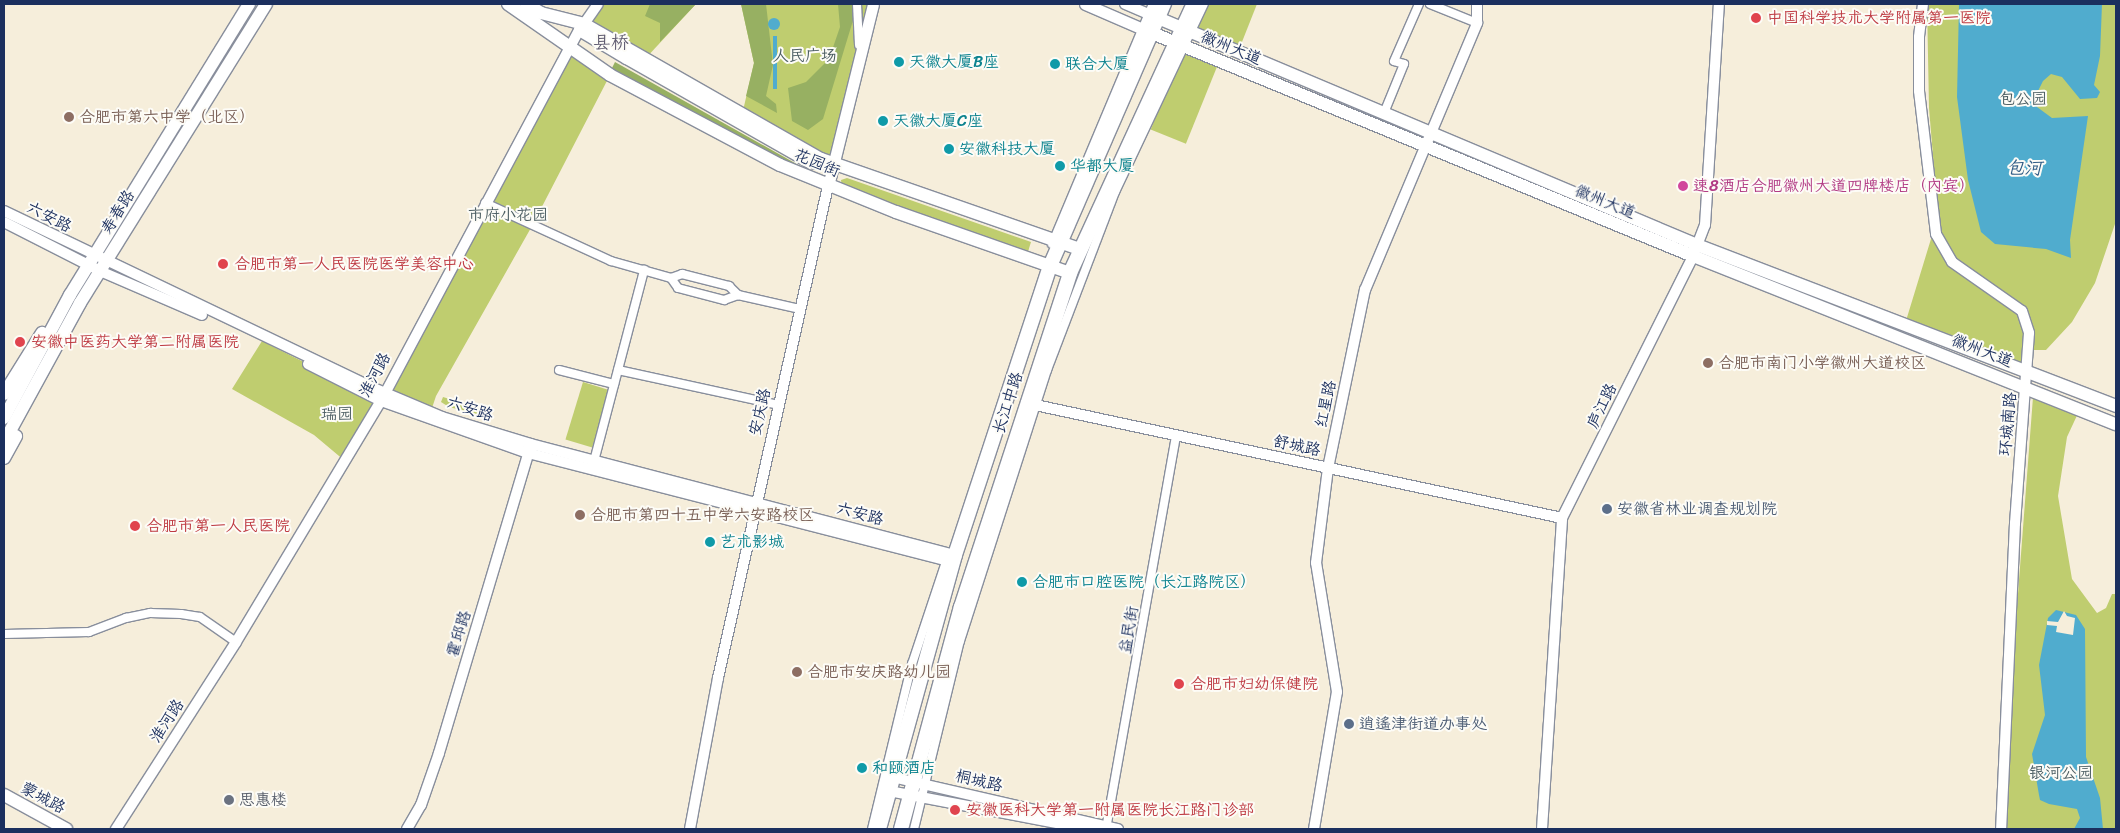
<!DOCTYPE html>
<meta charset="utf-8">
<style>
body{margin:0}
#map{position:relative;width:2120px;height:833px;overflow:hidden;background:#f6eedb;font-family:Sriracha,"LXGW WenKai TC",sans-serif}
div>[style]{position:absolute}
.green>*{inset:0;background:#bfcd6f;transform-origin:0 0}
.forest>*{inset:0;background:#97b062}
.water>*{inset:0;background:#50acce;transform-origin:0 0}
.round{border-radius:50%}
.pier>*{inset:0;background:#f6eedb}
.roads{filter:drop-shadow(1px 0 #888e9c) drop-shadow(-1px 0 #888e9c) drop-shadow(0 1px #888e9c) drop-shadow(0 -1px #888e9c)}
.minor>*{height:8px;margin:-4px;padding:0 4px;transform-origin:4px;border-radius:4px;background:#fff}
.tertiary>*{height:10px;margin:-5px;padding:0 5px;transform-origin:5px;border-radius:5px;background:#fff}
.secondary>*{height:11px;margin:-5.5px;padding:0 5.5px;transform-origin:5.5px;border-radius:5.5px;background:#fff}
.primary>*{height:12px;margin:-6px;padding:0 6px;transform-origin:6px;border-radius:6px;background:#fff}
.trunk>*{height:14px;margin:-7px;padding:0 7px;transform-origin:7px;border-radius:7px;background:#fff}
.dots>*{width:14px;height:14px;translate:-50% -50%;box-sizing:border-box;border:2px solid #fdfcf7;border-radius:50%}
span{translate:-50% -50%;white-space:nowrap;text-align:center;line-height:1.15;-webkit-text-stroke:4px #fdfcf7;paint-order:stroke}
.health-label{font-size:16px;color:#be3a42}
.left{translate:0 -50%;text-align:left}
.street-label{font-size:16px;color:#1b2f5e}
.park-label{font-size:16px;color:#4c5e63}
.culture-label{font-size:16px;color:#0d838f}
.education-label{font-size:16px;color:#785e54}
.hotel-label{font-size:16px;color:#b23c85}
.service-label{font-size:16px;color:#4e5e75}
.worship-label{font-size:16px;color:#5b616d}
.neighbourhood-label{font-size:18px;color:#605c71}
.water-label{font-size:18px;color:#2e5b85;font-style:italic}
.frame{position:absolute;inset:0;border:5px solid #1b2f5e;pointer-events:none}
</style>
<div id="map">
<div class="green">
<i style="clip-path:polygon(598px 4px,696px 4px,645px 59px,584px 24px)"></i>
<i style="clip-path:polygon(741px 4px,873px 4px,832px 164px,742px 115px,754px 63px)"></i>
<i style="clip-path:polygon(1204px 4px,1257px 4px,1238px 52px,1192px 33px)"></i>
<i style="clip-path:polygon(1927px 4px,2116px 4px,2116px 221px,2095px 283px,2072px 322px,2046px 350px,2032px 350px,2031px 372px,1905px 324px,1938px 216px,1929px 108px)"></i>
<i style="clip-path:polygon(568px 45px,610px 75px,532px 226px,436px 396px,431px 411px,385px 393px)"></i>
<i style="left:1184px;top:47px;width:38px;height:89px;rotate:22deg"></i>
<i style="clip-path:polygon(847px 178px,1031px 242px,1027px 255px,842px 189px,841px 180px)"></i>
<i style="clip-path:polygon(262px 341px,381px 401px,345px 461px,314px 435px,232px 389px)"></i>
<i style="left:583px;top:382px;width:28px;height:60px;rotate:17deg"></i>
<i style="clip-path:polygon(443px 397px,482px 409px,481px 415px,449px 407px,441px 402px)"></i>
<i style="clip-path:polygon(2033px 397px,2080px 409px,2067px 437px,2058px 496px,2072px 579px,2097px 613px,2106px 608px,2112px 594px,2116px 594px,2116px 829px,2000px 829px)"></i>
</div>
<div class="forest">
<i style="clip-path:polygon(650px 4px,696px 4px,660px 42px,660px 23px,645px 16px)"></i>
<i style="clip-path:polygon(741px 4px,766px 4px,773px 65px,766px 96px,776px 104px,777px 113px,746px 96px,754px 63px)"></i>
<i style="clip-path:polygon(838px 4px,858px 4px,823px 119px,808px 130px,792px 121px,788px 88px,806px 82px,829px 59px,840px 27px)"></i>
<i style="clip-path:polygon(615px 62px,802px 167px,804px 171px,615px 72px,612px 68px)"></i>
</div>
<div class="water">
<i style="clip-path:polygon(1959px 4px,2102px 4px,2100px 56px,2094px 85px,2100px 92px,2097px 98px,2080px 99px,2062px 77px,2051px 74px,2043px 81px,2036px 95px,2037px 107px,2052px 118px,2088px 116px,2070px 240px,2071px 258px,2046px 249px,1995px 244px,1981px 232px,1968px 180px,1957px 97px)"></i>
<i class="round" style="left:768px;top:18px;width:12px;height:12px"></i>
<i style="left:773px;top:36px;width:4px;height:53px"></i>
<i style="clip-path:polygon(2056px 610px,2076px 615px,2085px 629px,2086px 757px,2100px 798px,2103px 829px,2074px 829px,2080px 818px,2077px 809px,2049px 804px,2040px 800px,2039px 795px,2032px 754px,2045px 715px,2039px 665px,2048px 618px)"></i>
</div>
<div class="pier">
<i style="clip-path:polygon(2064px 611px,2067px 616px,2075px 618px,2073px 635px,2056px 632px,2057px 626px,2047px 625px,2047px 621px,2058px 622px)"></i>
</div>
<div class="roads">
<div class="minor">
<i style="left:857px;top:4px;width:41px;rotate:87.2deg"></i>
<i style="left:1430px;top:4px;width:51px;rotate:22deg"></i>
<i style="left:1384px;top:113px;width:53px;rotate:-67.8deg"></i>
<i style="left:1404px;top:64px;width:10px;rotate:-163deg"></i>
<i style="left:1394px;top:61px;width:62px;rotate:-66.3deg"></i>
<i style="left:485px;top:203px;width:139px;rotate:24.7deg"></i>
<i style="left:611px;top:261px;width:62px;rotate:15.8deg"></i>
<i style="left:671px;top:278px;width:12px;rotate:55deg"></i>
<i style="left:678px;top:288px;width:48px;rotate:14.6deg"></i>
<i style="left:724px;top:300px;width:15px;rotate:-20deg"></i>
<i style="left:738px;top:295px;width:64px;rotate:12.7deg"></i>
<i style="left:1052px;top:244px;width:260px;rotate:-67.2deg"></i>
<i style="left:671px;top:278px;width:12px;rotate:-20deg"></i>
<i style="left:682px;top:274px;width:49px;rotate:14.3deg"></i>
<i style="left:729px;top:286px;width:13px;rotate:45deg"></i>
<i style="left:559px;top:370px;width:57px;rotate:14.3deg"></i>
<i style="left:618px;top:370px;width:164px;rotate:12.3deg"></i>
<i style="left:593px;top:465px;width:202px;rotate:-75.3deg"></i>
<i style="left:4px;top:634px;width:85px;rotate:-1.3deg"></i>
<i style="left:89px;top:632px;width:40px;rotate:-21deg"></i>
<i style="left:126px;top:618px;width:25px;rotate:-12deg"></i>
<i style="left:150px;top:613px;width:31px;rotate:2deg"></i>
<i style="left:181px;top:614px;width:19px;rotate:9deg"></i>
<i style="left:200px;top:617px;width:44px;rotate:34.8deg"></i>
<i style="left:872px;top:829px;width:170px;rotate:-76.4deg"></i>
<i style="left:912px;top:664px;width:114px;rotate:-71.6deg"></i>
<i style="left:914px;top:829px;width:194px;rotate:-76.3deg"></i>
<i style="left:960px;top:641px;width:285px;rotate:-72.2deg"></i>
<i style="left:1047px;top:370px;width:191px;rotate:-69.1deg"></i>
<i style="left:1115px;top:192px;width:208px;rotate:-64.7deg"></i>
<i style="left:1106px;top:829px;width:400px;rotate:-79.9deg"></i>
</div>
<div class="tertiary">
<i style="left:1125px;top:4px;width:36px;rotate:23deg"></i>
<i style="left:1923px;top:4px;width:33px;rotate:97deg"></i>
<i style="left:1919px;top:37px;width:54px;rotate:90deg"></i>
<i style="left:1919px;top:91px;width:144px;rotate:83.2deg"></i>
<i style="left:1936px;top:234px;width:32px;rotate:60deg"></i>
<i style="left:1952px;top:262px;width:85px;rotate:35deg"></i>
<i style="left:2022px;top:311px;width:23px;rotate:72deg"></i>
<i style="left:2029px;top:333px;width:191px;rotate:94.2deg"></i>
<i style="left:2015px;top:523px;width:306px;rotate:92.6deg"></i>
<i style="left:584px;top:24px;width:24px;rotate:-55deg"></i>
<i style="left:4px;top:211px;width:405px;rotate:25.6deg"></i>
<i style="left:369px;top:386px;width:79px;rotate:23deg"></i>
<i style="left:442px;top:417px;width:93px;rotate:16.9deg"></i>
<i style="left:531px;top:444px;width:438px;rotate:14.7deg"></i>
<i style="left:4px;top:222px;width:108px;rotate:27deg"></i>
<i style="left:100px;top:271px;width:111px;rotate:23.3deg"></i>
<i style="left:308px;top:364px;width:82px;rotate:26.9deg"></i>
<i style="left:381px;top:401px;width:156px;rotate:19.5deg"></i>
<i style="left:528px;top:453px;width:439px;rotate:14.4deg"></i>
<i style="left:1026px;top:403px;width:548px;rotate:12.11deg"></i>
<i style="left:892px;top:777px;width:232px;rotate:13deg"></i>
<i style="left:889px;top:791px;width:204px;rotate:10.8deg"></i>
<i style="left:116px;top:829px;width:222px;rotate:-57.3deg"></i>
<i style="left:236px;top:642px;width:281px;rotate:-59deg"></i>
<i style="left:381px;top:401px;width:421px;rotate:-61.9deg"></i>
<i style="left:407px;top:829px;width:28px;rotate:-60deg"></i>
<i style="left:421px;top:805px;width:55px;rotate:-70.9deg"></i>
<i style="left:439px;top:753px;width:319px;rotate:-73.4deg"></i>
<i style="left:690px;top:829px;width:154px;rotate:-79.5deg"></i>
<i style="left:718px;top:678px;width:504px;rotate:-77.4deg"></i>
<i style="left:1314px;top:829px;width:139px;rotate:-80.5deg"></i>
<i style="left:1337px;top:692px;width:131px;rotate:-99.2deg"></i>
<i style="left:1316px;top:563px;width:96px;rotate:-82.8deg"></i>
<i style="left:1328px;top:468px;width:182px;rotate:-78.3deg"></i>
<i style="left:1365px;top:290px;width:290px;rotate:-67.2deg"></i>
<i style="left:1477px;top:23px;width:19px;rotate:-90deg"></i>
<i style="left:1542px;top:829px;width:312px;rotate:-86.3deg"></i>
<i style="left:1562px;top:518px;width:293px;rotate:-63.4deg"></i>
<i style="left:1693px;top:256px;width:33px;rotate:-69deg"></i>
<i style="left:1705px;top:225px;width:221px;rotate:-86.4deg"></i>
</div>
<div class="secondary">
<i style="left:1085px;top:4px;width:73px;rotate:23.4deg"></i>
<i style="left:584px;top:24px;width:8px;rotate:130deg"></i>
<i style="left:579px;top:30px;width:55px;rotate:30.8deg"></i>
<i style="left:626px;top:58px;width:210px;rotate:29.6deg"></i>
<i style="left:809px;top:162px;width:23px;rotate:5deg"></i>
<i style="left:828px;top:186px;width:187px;rotate:-76.1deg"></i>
</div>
<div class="primary">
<i style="left:508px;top:4px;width:124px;rotate:34.8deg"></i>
<i style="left:610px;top:75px;width:192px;rotate:27.9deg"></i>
<i style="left:780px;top:165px;width:125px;rotate:22.1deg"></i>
<i style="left:896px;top:212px;width:184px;rotate:19.3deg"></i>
<i style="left:526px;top:4px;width:17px;rotate:31deg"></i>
<i style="left:541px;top:13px;width:44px;rotate:14.3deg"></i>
<i style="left:584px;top:24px;width:273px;rotate:29.7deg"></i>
<i style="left:821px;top:159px;width:273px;rotate:19.2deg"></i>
<i style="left:1158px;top:18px;width:585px;rotate:22.84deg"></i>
<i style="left:1697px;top:245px;width:449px;rotate:21deg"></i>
<i style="left:1152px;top:33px;width:585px;rotate:22.4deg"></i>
<i style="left:1693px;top:256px;width:455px;rotate:21.7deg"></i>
<i style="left:4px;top:394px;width:72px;rotate:-58.1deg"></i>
<i style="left:4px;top:418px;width:140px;rotate:-61.8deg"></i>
<i style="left:70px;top:295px;width:342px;rotate:-58.4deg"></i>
<i style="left:4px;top:442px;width:158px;rotate:-61.3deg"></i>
<i style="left:80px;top:303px;width:352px;rotate:-58.1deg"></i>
<i style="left:4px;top:458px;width:25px;rotate:-61deg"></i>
<i style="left:4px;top:795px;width:71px;rotate:28.7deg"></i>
</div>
<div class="trunk">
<i style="left:879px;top:829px;width:284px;rotate:-74.5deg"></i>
<i style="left:955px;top:555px;width:304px;rotate:-71.8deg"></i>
<i style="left:1050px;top:266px;width:286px;rotate:-66.5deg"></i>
<i style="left:901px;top:829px;width:230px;rotate:-74.9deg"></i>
<i style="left:961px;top:607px;width:351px;rotate:-71.9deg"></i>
<i style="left:1070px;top:273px;width:296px;rotate:-65.3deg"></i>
</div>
</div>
<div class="dots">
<i style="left:1756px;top:18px;background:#e0444e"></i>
<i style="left:899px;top:62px;background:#0f9aa8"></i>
<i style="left:1055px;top:64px;background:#0f9aa8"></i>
<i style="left:69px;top:117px;background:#8d6e63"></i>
<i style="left:883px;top:121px;background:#0f9aa8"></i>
<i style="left:949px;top:149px;background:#0f9aa8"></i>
<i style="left:1060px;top:166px;background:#0f9aa8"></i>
<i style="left:1683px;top:186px;background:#d1479c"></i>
<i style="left:223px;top:264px;background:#e0444e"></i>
<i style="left:20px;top:342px;background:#e0444e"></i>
<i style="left:1708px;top:363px;background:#8d6e63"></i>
<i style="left:1607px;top:509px;background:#5c6f8a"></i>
<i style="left:580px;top:515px;background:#8d6e63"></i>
<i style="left:135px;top:526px;background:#e0444e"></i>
<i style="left:710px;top:542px;background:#0f9aa8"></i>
<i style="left:1022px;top:582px;background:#0f9aa8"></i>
<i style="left:797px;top:672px;background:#8d6e63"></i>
<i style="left:1179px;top:684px;background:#e0444e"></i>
<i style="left:1349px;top:724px;background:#5c6f8a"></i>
<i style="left:862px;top:768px;background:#0f9aa8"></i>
<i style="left:229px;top:800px;background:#6b7280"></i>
<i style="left:955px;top:810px;background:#e0444e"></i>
</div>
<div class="health-label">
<span class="left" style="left:1767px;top:18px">中国科学技术大学附属第一医院</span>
<span class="left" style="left:234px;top:264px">合肥市第一人民医院医学美容中心</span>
<span class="left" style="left:31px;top:342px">安徽中医药大学第二附属医院</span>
<span class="left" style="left:146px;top:526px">合肥市第一人民医院</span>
<span class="left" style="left:1190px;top:684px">合肥市妇幼保健院</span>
<span class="left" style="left:966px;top:810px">安徽医科大学第一附属医院长江路门诊部</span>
</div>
<div class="street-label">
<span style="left:1231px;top:48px;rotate:22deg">徽州大道</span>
<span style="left:817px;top:163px;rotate:23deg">花园街</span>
<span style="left:1605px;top:202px;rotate:22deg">徽州大道</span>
<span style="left:118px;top:212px;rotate:-58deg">寿春路</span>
<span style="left:49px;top:217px;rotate:27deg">六安路</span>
<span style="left:1982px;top:351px;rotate:21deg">徽州大道</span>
<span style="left:375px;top:375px;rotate:-62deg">淮河路</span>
<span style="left:1008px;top:403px;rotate:-72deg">长江中路</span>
<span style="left:1326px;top:404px;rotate:-78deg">红星路</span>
<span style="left:1602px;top:406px;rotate:-64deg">庐江路</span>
<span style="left:470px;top:409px;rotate:18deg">六安路</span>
<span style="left:760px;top:412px;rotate:-77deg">安庆路</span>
<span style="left:2008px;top:424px;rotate:-85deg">环城南路</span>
<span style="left:1297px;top:446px;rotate:12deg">舒城路</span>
<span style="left:860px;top:514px;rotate:15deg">六安路</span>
<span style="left:1129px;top:630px;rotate:-80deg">益民街</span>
<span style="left:459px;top:634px;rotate:-73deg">霍邱路</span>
<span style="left:167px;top:721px;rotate:-57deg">淮河路</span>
<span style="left:979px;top:781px;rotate:13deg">桐城路</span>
<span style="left:43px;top:798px;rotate:28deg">蒙城路</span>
</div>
<div class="park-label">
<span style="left:805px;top:56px">人民广场</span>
<span style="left:2023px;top:99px">包公园</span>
<span style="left:508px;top:215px">市府小花园</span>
<span style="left:337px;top:414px">瑞园</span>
<span style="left:2061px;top:773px">银河公园</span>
</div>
<div class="culture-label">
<span class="left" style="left:909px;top:62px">天徽大厦B座</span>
<span class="left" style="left:1065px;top:64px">联合大厦</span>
<span class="left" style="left:893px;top:121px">天徽大厦C座</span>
<span class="left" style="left:959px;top:149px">安徽科技大厦</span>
<span class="left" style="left:1070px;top:166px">华都大厦</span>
<span class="left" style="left:720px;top:542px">艺术影城</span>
<span class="left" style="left:1032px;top:582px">合肥市口腔医院（长江路院区）</span>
<span class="left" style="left:872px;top:768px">和颐酒店</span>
</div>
<div class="education-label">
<span class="left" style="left:79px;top:117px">合肥市第六中学（北区）</span>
<span class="left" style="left:1718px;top:363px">合肥市南门小学徽州大道校区</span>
<span class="left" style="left:590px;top:515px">合肥市第四十五中学六安路校区</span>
<span class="left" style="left:807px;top:672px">合肥市安庆路幼儿园</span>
</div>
<div class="hotel-label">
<span class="left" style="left:1693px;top:186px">速8酒店合肥徽州大道四牌楼店（内宾）</span>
</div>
<div class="service-label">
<span class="left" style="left:1617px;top:509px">安徽省林业调查规划院</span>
<span class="left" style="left:1359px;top:724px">逍遥津街道办事处</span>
</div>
<div class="worship-label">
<span class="left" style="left:239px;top:800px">思惠楼</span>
</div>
<div class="neighbourhood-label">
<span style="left:611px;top:42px">县桥</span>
</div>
<div class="water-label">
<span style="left:2024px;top:168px">包河</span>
</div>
<div class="frame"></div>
</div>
